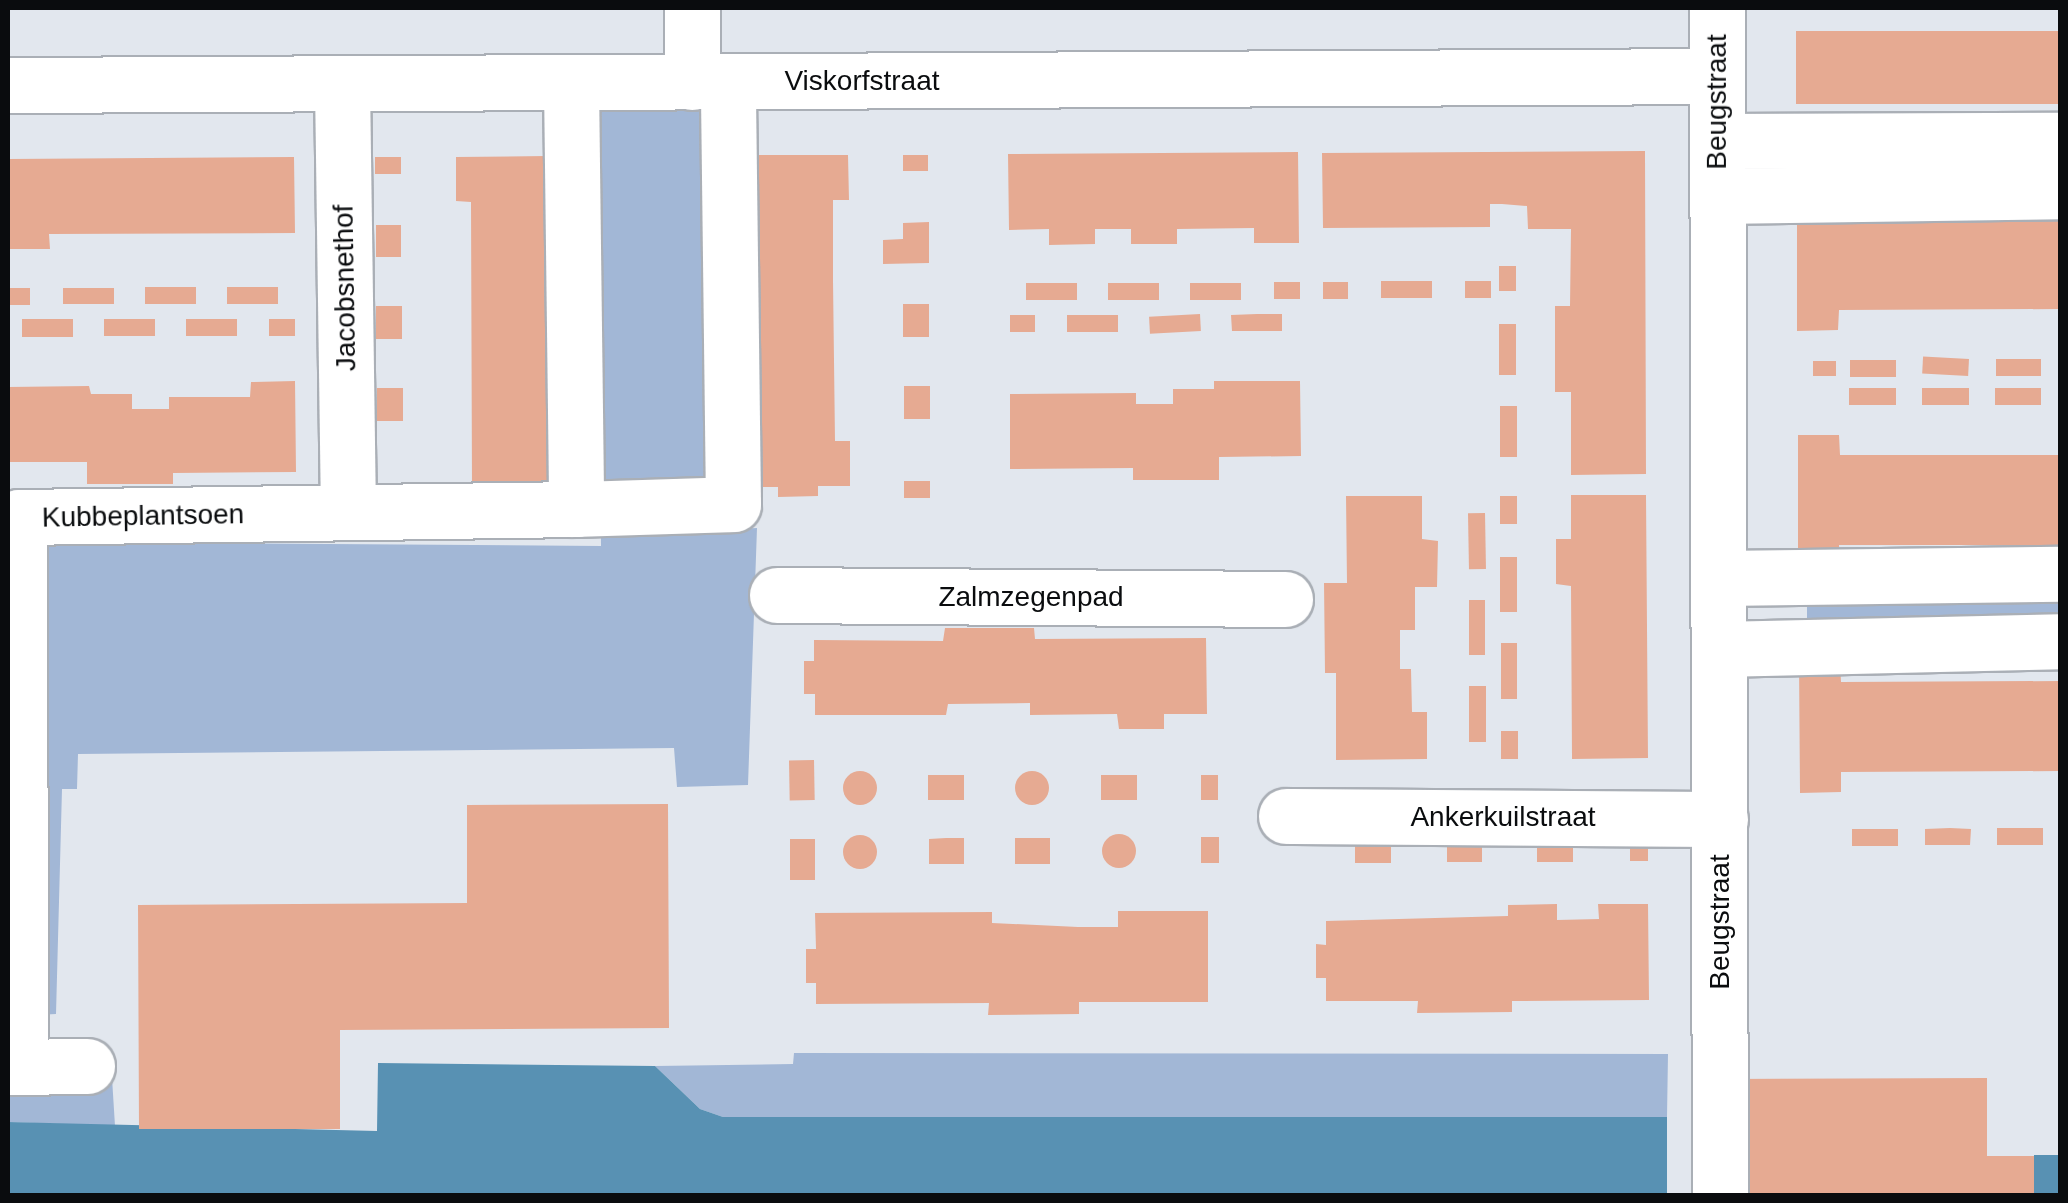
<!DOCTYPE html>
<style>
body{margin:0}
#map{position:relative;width:2068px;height:1203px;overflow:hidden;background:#e2e7ee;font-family:Helvetica,sans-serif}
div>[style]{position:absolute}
.green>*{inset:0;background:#a2b7d6;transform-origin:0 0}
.water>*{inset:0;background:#5891b3;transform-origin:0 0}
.building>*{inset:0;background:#e6aa92;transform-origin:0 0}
.round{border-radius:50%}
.roads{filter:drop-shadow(2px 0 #aaafb6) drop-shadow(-2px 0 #aaafb6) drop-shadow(0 2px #aaafb6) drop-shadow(0 -2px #aaafb6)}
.street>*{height:55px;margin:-27.5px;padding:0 27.5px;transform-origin:27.5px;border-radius:27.5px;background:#fff}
span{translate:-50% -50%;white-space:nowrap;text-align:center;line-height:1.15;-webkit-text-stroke:8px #fff;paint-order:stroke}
.street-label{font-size:28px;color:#0a0c0e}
.frame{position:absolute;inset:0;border:10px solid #0a0c0e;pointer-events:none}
</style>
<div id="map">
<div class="green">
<i style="clip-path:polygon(715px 94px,715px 530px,757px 528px,748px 785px,677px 787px,674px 748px,78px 754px,77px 789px,62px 789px,56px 1014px,36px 1015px,42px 542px,601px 546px,597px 105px)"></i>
<i style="left:2060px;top:588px;width:47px;height:253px;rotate:90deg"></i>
<i style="clip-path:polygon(794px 1053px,1668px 1054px,1667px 1117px,723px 1117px,700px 1109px,655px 1066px,793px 1064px)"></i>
<i style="clip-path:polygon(111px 1062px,115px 1126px,8px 1122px,8px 1090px)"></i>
</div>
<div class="water">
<i style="clip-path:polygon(378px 1063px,655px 1066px,700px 1109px,723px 1117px,1667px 1117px,1667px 1195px,8px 1196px,8px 1122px,377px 1131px)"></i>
<i style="left:2060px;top:1155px;width:40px;height:26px;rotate:90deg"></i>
</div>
<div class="building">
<i style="left:2060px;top:31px;width:73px;height:264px;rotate:90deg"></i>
<i style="clip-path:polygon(1645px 151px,1646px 474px,1571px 475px,1571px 392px,1555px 392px,1555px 306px,1570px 306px,1571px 229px,1528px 229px,1527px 206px,1502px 204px,1490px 204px,1490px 227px,1323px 228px,1322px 153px)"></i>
<i style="clip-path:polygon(1298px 152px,1299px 243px,1254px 243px,1254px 228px,1177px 229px,1177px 244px,1131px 244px,1131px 229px,1095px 229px,1095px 244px,1049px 245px,1049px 229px,1009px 230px,1008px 154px)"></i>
<i style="clip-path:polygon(757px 155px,848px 155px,849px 200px,833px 200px,833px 280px,835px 441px,850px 441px,850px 486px,818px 486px,818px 496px,778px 497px,778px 487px,759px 487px)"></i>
<i style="left:903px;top:155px;width:25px;height:16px"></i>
<i style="clip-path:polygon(547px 156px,548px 488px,472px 488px,471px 202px,456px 201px,456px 157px)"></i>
<i style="clip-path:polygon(294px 157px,295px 233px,49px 234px,50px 249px,8px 249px,8px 159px)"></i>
<i style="left:375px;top:157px;width:26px;height:17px"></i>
<i style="clip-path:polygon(1797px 199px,1838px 220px,2060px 219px,2060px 309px,1839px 310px,1838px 330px,1797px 331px)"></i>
<i style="clip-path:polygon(929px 222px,929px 263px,883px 264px,883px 240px,903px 239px,903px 223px)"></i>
<i style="left:376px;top:225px;width:25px;height:32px"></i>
<i style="left:1499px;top:266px;width:17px;height:25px"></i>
<i style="left:1432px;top:281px;width:17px;height:51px;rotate:90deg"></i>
<i style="left:1465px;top:281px;width:26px;height:17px"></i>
<i style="left:1274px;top:282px;width:26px;height:17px"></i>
<i style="left:1323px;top:282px;width:25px;height:17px"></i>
<i style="left:1077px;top:283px;width:17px;height:51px;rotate:90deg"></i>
<i style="left:1108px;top:283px;width:51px;height:17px"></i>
<i style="left:1190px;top:283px;width:51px;height:17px"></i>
<i style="left:145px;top:287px;width:51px;height:17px"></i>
<i style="left:227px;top:287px;width:51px;height:17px"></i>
<i style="left:8px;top:288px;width:22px;height:17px"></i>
<i style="left:63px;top:288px;width:51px;height:16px"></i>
<i style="left:903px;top:304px;width:26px;height:33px"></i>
<i style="left:376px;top:306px;width:26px;height:33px"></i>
<i style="left:1200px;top:314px;width:17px;height:51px;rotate:87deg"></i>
<i style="clip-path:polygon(1257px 314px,1282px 314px,1282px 331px,1232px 331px,1231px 315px)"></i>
<i style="left:1010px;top:315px;width:25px;height:17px"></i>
<i style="left:1067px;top:315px;width:51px;height:17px"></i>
<i style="left:73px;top:319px;width:18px;height:51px;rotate:90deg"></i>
<i style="left:104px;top:319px;width:51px;height:17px"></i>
<i style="left:186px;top:319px;width:51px;height:17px"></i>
<i style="left:269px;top:319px;width:26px;height:17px"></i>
<i style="left:1516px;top:324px;width:51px;height:17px;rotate:90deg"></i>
<i style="left:1969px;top:359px;width:17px;height:46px;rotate:93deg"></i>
<i style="left:2041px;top:359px;width:17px;height:45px;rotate:90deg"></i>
<i style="left:1850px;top:360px;width:46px;height:17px"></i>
<i style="left:1813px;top:361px;width:23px;height:15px"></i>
<i style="clip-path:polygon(295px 381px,296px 472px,173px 473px,173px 484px,87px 484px,87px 462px,8px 462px,8px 387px,89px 386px,91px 394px,132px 394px,132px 409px,169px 409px,169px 397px,250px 397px,251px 382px)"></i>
<i style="clip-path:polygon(1214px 381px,1300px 381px,1301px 456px,1219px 457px,1219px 480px,1133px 480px,1133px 468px,1010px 469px,1010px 394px,1136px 393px,1136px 404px,1173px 404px,1173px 389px,1214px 389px)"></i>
<i style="left:904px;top:386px;width:26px;height:33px"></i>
<i style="left:377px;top:388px;width:26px;height:33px"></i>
<i style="left:1849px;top:388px;width:47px;height:17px"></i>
<i style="left:1922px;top:388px;width:47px;height:17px"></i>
<i style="left:1995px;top:388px;width:46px;height:17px"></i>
<i style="left:1500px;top:406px;width:17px;height:51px"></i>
<i style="clip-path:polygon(1798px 435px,1839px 435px,1840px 455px,2060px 455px,2060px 545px,1839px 545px,1840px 566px,1798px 566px)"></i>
<i style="left:904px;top:481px;width:26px;height:17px"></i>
<i style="clip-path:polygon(1571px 495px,1646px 495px,1648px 758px,1572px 759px,1571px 586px,1556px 584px,1556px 539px,1571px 539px)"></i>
<i style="clip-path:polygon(1346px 496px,1422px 496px,1422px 539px,1438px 541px,1437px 587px,1415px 587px,1415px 630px,1400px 630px,1400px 669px,1411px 669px,1412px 712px,1427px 712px,1427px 759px,1336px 760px,1336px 673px,1325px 673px,1324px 583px,1347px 583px)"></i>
<i style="left:1500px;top:496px;width:17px;height:28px"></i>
<i style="left:1485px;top:513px;width:56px;height:17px;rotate:89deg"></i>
<i style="left:1500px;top:557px;width:17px;height:55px"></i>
<i style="left:1469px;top:600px;width:16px;height:55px"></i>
<i style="clip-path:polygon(945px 628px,1034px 628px,1035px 639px,1206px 638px,1207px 714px,1164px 714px,1164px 729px,1119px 729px,1117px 714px,1030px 715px,1030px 703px,948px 704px,946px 715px,815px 715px,815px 694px,804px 694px,804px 661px,814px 661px,814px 640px,943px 641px)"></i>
<i style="left:1501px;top:643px;width:16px;height:56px"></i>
<i style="clip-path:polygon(1799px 661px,1840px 662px,1841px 682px,2060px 681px,2060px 771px,1841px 772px,1841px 792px,1800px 793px)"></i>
<i style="left:1469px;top:686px;width:17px;height:56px"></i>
<i style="left:1501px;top:731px;width:17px;height:28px"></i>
<i style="left:814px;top:760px;width:40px;height:25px;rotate:89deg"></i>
<i class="round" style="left:843px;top:771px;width:34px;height:34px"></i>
<i class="round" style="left:1015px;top:771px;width:34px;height:34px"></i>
<i style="left:928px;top:775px;width:36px;height:25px"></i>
<i style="left:1101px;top:775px;width:36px;height:25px"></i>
<i style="left:1201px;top:775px;width:17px;height:25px"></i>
<i style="clip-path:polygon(668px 804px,669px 1028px,340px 1030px,340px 1129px,139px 1129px,138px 905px,467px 903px,467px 805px)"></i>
<i style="clip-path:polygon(1950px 828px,1971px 829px,1970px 845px,1925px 845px,1925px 829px)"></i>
<i style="left:1997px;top:828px;width:46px;height:17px"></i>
<i style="left:1852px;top:829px;width:46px;height:17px"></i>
<i class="round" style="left:1102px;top:834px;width:34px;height:34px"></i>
<i class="round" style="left:843px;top:835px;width:34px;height:34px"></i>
<i style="left:1648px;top:835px;width:26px;height:18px;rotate:90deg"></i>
<i style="left:1447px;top:836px;width:35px;height:26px"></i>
<i style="left:1537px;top:836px;width:36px;height:26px"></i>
<i style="left:1219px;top:837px;width:26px;height:18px;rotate:90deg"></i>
<i style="left:1355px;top:837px;width:36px;height:26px"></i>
<i style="clip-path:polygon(946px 838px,964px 838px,964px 864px,929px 864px,929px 839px)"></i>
<i style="left:1015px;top:838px;width:35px;height:26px"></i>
<i style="left:790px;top:839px;width:25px;height:41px"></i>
<i style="clip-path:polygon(1557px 904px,1557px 920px,1599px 919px,1598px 904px,1648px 904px,1649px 1000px,1512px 1001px,1512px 1012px,1417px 1013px,1418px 1001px,1326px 1001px,1326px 978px,1316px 978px,1316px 944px,1326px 945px,1326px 921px,1508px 916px,1508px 905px)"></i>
<i style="clip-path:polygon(1118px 911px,1208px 911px,1208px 1002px,1079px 1002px,1079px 1014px,988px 1015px,989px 1003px,816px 1004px,816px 983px,806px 983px,806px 949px,816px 949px,815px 913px,992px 912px,992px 923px,1078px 927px,1118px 927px)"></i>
<i style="clip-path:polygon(1987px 1078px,1987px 1156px,2034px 1156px,2034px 1196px,1726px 1196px,1726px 1079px)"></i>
</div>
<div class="roads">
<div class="street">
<i style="left:692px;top:8px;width:74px;rotate:90deg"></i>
<i style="left:1717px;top:8px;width:1188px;rotate:89.86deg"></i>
<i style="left:571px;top:83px;width:426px;rotate:89.3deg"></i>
<i style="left:576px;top:509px;width:157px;rotate:-1.8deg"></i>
<i style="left:733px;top:504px;width:422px;rotate:-90.7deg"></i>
<i style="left:342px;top:84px;width:409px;rotate:89.2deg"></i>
<i style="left:8px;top:85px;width:1709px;rotate:-0.3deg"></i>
<i style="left:1717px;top:141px;width:343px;rotate:-0.2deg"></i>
<i style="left:1717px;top:196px;width:343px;rotate:-0.8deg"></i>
<i style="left:1719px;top:578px;width:341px;rotate:-0.7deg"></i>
<i style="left:777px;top:595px;width:508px;rotate:0.45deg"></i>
<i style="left:1719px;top:649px;width:341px;rotate:-1.3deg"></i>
<i style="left:1286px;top:816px;width:434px;rotate:0.4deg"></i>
<i style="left:8px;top:1067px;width:79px;rotate:-0.7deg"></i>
<i style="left:20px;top:1067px;width:550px;rotate:-90.1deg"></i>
<i style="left:19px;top:517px;width:557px;rotate:-0.82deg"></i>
</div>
</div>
<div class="street-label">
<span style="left:862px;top:81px">Viskorfstraat</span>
<span style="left:1717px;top:102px;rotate:-90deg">Beugstraat</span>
<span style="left:345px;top:288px;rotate:-91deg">Jacobsnethof</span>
<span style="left:143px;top:516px;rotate:-1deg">Kubbeplantsoen</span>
<span style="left:1031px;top:597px">Zalmzegenpad</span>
<span style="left:1503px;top:817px">Ankerkuilstraat</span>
<span style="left:1720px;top:922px;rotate:-90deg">Beugstraat</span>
</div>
<div class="frame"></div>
</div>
